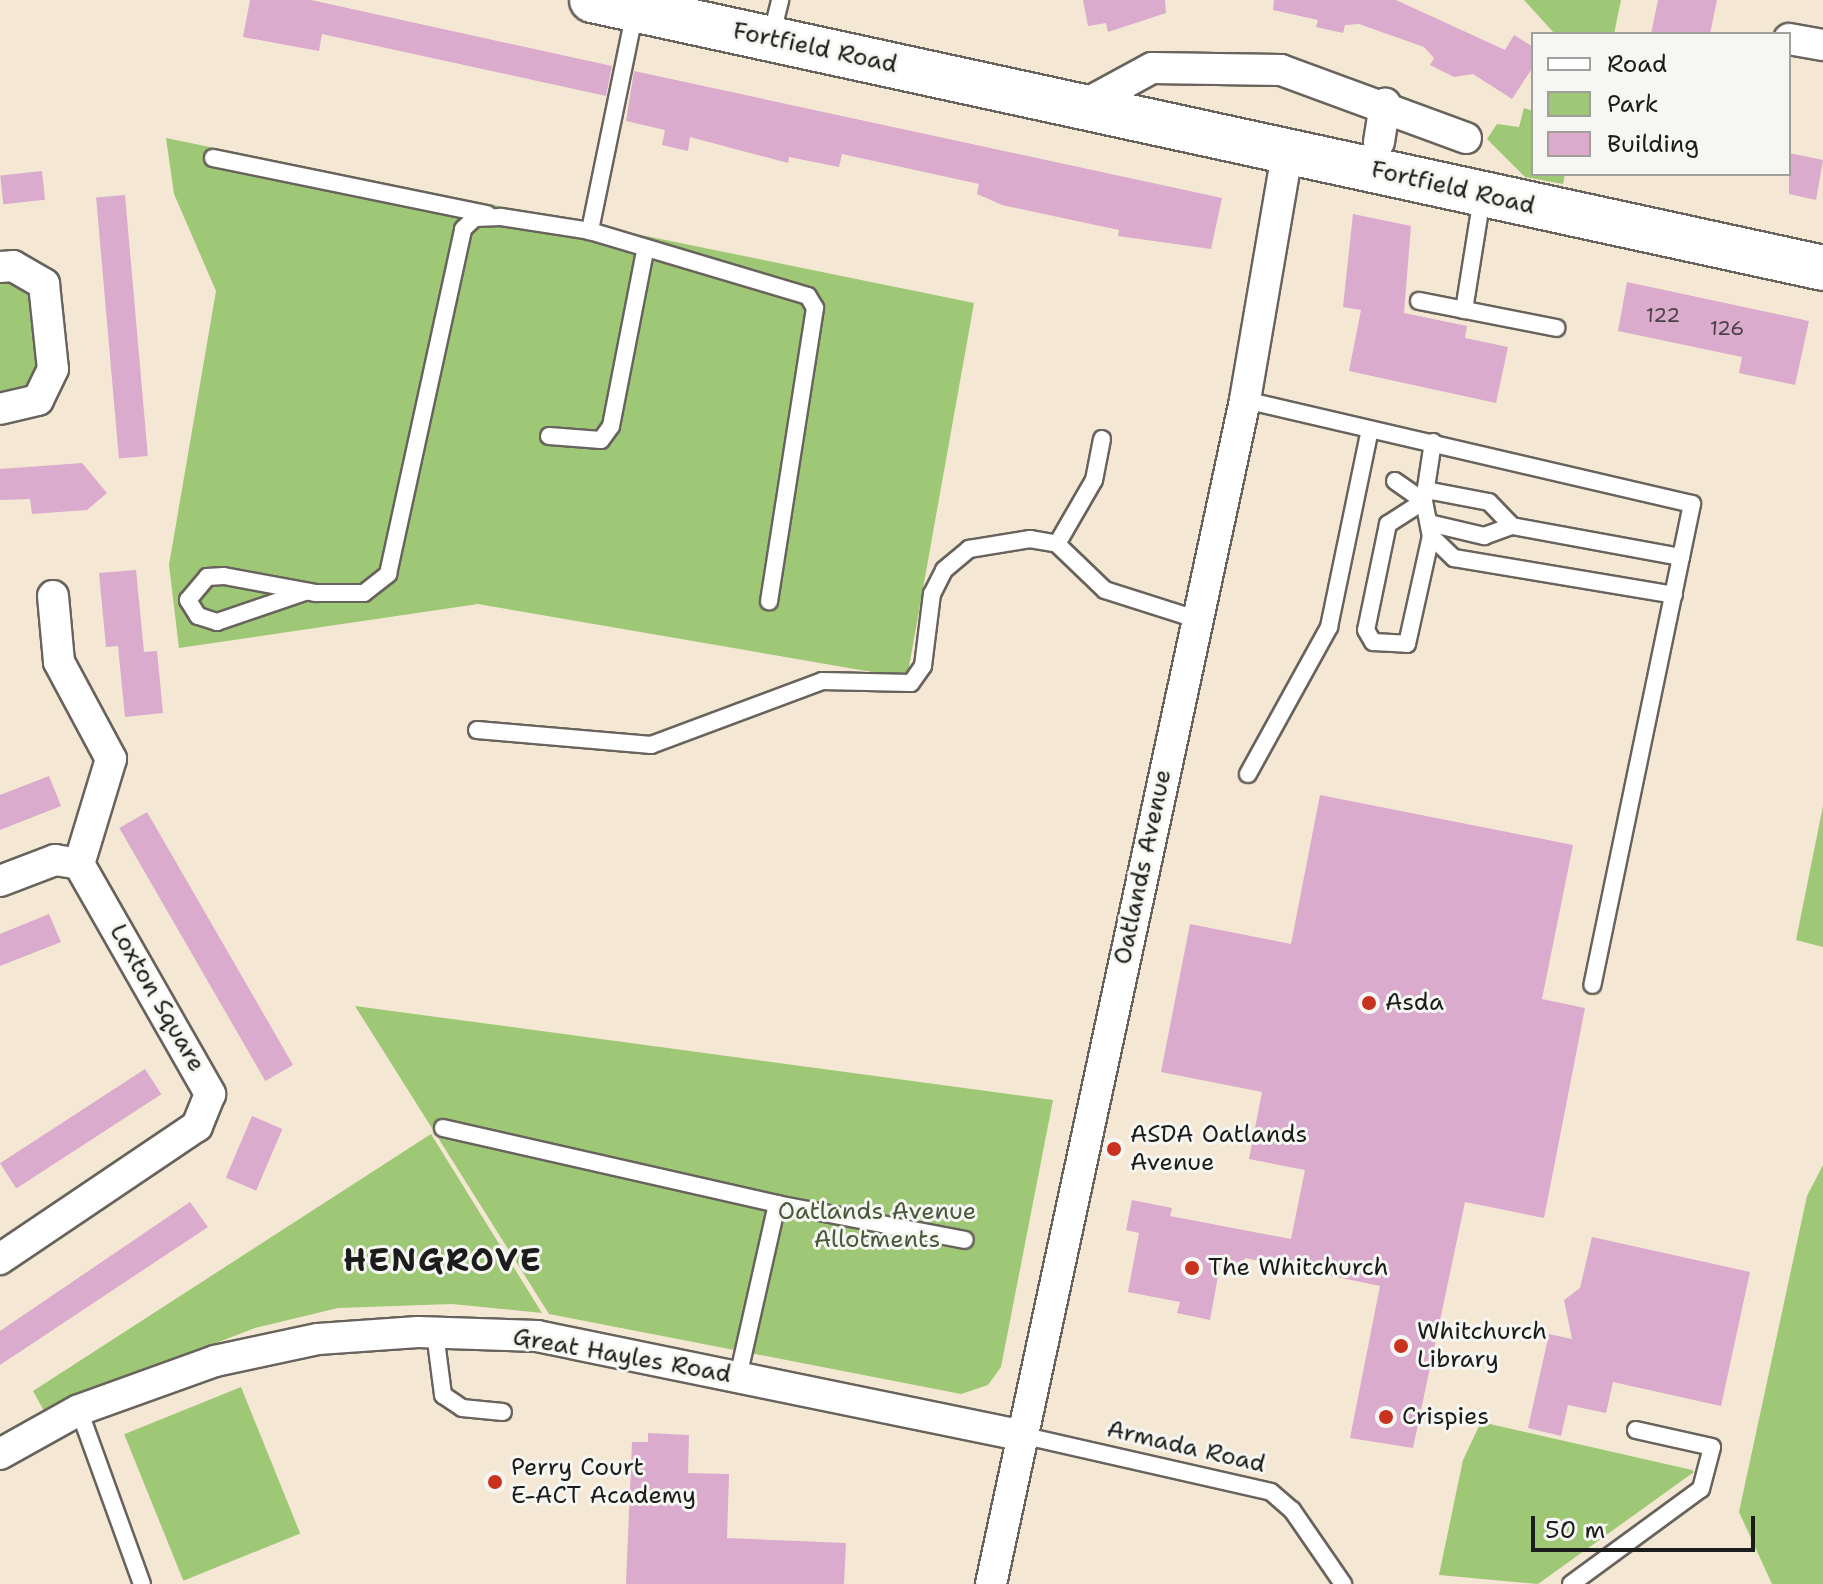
<!DOCTYPE html>
<style>
body{margin:0}
#map{position:relative;width:1823px;height:1584px;overflow:hidden;background:#f4e7d4;font-family:"Shantell Sans",sans-serif}
div>[style]{position:absolute}
.green>*{inset:0;background:#9ec875;transform-origin:0 0}
.building>*{inset:0;background:#daabcd;transform-origin:0 0}
.roads{filter:drop-shadow(2px 0 #68635c) drop-shadow(-2px 0 #68635c) drop-shadow(0 2px #68635c) drop-shadow(0 -2px #68635c)}
.lane>*{height:16px;margin:-8px;padding:0 8px;transform-origin:8px;border-radius:8px;background:#fff}
.street>*{height:30px;margin:-15px;padding:0 15px;transform-origin:15px;border-radius:15px;background:#fff}
.secondary>*{height:44px;margin:-22px;padding:0 22px;transform-origin:22px;border-radius:22px;background:#fff}
.dots>*{width:22px;height:22px;translate:-50% -50%;box-sizing:border-box;border:4px solid #f6f6f2;border-radius:50%}
span{translate:-50% -50%;white-space:nowrap;text-align:center;line-height:1.15;-webkit-text-stroke:6px #f6f6f2;paint-order:stroke}
.number-label{font-size:20px;color:#4c4048}
.number-label span{-webkit-text-stroke-width:0}
.street-label{font-size:24px;color:#1c1c1c}
.poi-label{font-size:24px;color:#1c1c1c}
.left{translate:0 -50%;text-align:left}
.park-label{font-size:24px;color:#4a583b}
.district-label{font-size:32px;color:#1c1c1c;font-weight:700;letter-spacing:2px}
.legend{position:absolute;left:1531px;top:32px;width:260px;height:144px;box-sizing:border-box;background:#f6f6f2;border:2px solid #9f9f9c;margin:0;padding:10px 14px;list-style:none;font-size:24px;color:#1c1c1c}
.legend li{display:flex;align-items:center;gap:16px;height:40px}
.legend b{width:40px;border:2px solid #9f9f9c}
.scale{position:absolute;left:1531px;top:1516px;width:224px;height:36px;box-sizing:border-box;border:4px solid #1c1c1c;border-top:0;padding-left:10px;font-size:24px;line-height:28px;white-space:nowrap;color:#1c1c1c;-webkit-text-stroke:6px #f6f6f2;paint-order:stroke}
</style>
<div id="map">
<div class="green">
<i style="clip-path:polygon(1524px 0,1621px 0,1614px 34px,1555px 34px)"></i>
<i style="clip-path:polygon(1524px 108px,1533px 111px,1533px 174px,1565px 174px,1563px 184px,1525px 177px,1487px 139px,1497px 124px,1519px 127px)"></i>
<i style="clip-path:polygon(166px 138px,974px 303px,907px 678px,478px 604px,179px 648px,169px 565px,216px 291px,174px 194px)"></i>
<i style="clip-path:polygon(0 277px,31px 289px,43px 355px,30px 386px,0 397px)"></i>
<i style="clip-path:polygon(1823px 806px,1823px 947px,1796px 940px)"></i>
<i style="clip-path:polygon(355px 1006px,1053px 1100px,1001px 1367px,988px 1385px,961px 1394px,549px 1314px)"></i>
<i style="clip-path:polygon(431px 1134px,542px 1313px,452px 1304px,338px 1308px,255px 1328px,117px 1381px,48px 1418px,33px 1391px)"></i>
<i style="clip-path:polygon(1823px 1165px,1823px 1584px,1772px 1584px,1739px 1512px,1807px 1196px)"></i>
<i style="left:241px;top:1387px;width:158px;height:126px;rotate:68deg"></i>
<i style="clip-path:polygon(1481px 1422px,1692px 1470px,1694px 1472px,1538px 1584px,1439px 1575px,1463px 1460px)"></i>
</div>
<div class="building">
<i style="clip-path:polygon(250px 0,311px 0,612px 66px,606px 96px,322px 34px,319px 51px,243px 37px)"></i>
<i style="clip-path:polygon(1083px 0,1165px 0,1166px 13px,1108px 32px,1106px 23px,1088px 26px)"></i>
<i style="clip-path:polygon(1274px 0,1396px 0,1505px 50px,1514px 35px,1533px 47px,1533px 67px,1512px 99px,1473px 74px,1454px 77px,1430px 65px,1434px 58px,1424px 47px,1359px 24px,1345px 25px,1343px 33px,1316px 27px,1318px 20px,1273px 10px)"></i>
<i style="clip-path:polygon(1658px 0,1717px 0,1710px 34px,1651px 34px)"></i>
<i style="clip-path:polygon(634px 71px,1222px 198px,1211px 249px,1118px 236px,1119px 230px,1002px 205px,977px 194px,979px 184px,842px 154px,839px 167px,789px 157px,788px 163px,690px 137px,688px 151px,662px 145px,665px 130px,626px 121px)"></i>
<i style="clip-path:polygon(1789px 153px,1823px 160px,1816px 200px,1789px 194px)"></i>
<i style="left:42px;top:171px;width:29px;height:42px;rotate:84deg"></i>
<i style="left:125px;top:195px;width:262px;height:29px;rotate:85deg"></i>
<i style="clip-path:polygon(1353px 214px,1411px 226px,1404px 313px,1467px 326px,1465px 338px,1508px 347px,1496px 403px,1349px 371px,1361px 310px,1343px 307px)"></i>
<i style="clip-path:polygon(1627px 282px,1809px 321px,1795px 385px,1739px 373px,1742px 357px,1618px 331px)"></i>
<i style="clip-path:polygon(82px 463px,107px 493px,87px 510px,32px 514px,30px 499px,0 500px,0 469px)"></i>
<i style="clip-path:polygon(136px 570px,144px 652px,157px 651px,163px 713px,125px 717px,118px 646px,106px 647px,99px 573px)"></i>
<i style="clip-path:polygon(49px 776px,61px 806px,0 830px,0 795px)"></i>
<i style="clip-path:polygon(1320px 795px,1573px 845px,1542px 999px,1585px 1008px,1544px 1218px,1465px 1202px,1413px 1448px,1350px 1438px,1380px 1286px,1245px 1258px,1244px 1264px,1221px 1260px,1210px 1320px,1177px 1313px,1180px 1302px,1128px 1292px,1139px 1233px,1126px 1230px,1132px 1200px,1172px 1208px,1170px 1216px,1291px 1239px,1305px 1170px,1249px 1159px,1262px 1092px,1161px 1072px,1190px 924px,1291px 944px)"></i>
<i style="left:147px;top:812px;width:292px;height:32px;rotate:60deg"></i>
<i style="clip-path:polygon(49px 914px,61px 942px,0 966px,0 934px)"></i>
<i style="left:145px;top:1069px;width:30px;height:173px;rotate:57deg"></i>
<i style="left:252px;top:1116px;width:33px;height:67px;rotate:23deg"></i>
<i style="clip-path:polygon(190px 1202px,208px 1227px,0 1365px,0 1331px)"></i>
<i style="clip-path:polygon(1592px 1237px,1750px 1272px,1721px 1406px,1613px 1382px,1606px 1413px,1568px 1405px,1561px 1436px,1528px 1428px,1549px 1334px,1572px 1339px,1564px 1300px,1580px 1288px)"></i>
<i style="clip-path:polygon(648px 1433px,689px 1435px,688px 1473px,729px 1474px,727px 1538px,846px 1543px,844px 1584px,626px 1584px,632px 1442px,648px 1442px)"></i>
</div>
<div class="roads">
<div class="lane">
<i style="left:635px;top:11px;width:225px;rotate:101.6deg"></i>
<i style="left:590px;top:231px;width:227px;rotate:16.6deg"></i>
<i style="left:808px;top:296px;width:14px;rotate:60deg"></i>
<i style="left:815px;top:308px;width:297px;rotate:98.9deg"></i>
<i style="left:771px;top:37px;width:38px;rotate:-76deg"></i>
<i style="left:213px;top:158px;width:280px;rotate:11.6deg"></i>
<i style="left:1419px;top:301px;width:140px;rotate:11.1deg"></i>
<i style="left:1464px;top:310px;width:114px;rotate:-80.9deg"></i>
<i style="left:1245px;top:400px;width:459px;rotate:13.1deg"></i>
<i style="left:1692px;top:504px;width:491px;rotate:101.7deg"></i>
<i style="left:549px;top:436px;width:52px;rotate:4.4deg"></i>
<i style="left:601px;top:440px;width:17px;rotate:-54deg"></i>
<i style="left:611px;top:426px;width:178px;rotate:-79deg"></i>
<i style="left:1102px;top:439px;width:42px;rotate:101deg"></i>
<i style="left:1094px;top:480px;width:74px;rotate:120deg"></i>
<i style="left:1057px;top:544px;width:66px;rotate:43.8deg"></i>
<i style="left:1105px;top:590px;width:96px;rotate:17.7deg"></i>
<i style="left:1433px;top:442px;width:60px;rotate:98.7deg"></i>
<i style="left:1424px;top:501px;width:36px;rotate:79deg"></i>
<i style="left:1431px;top:536px;width:32px;rotate:44deg"></i>
<i style="left:1454px;top:558px;width:223px;rotate:9.5deg"></i>
<i style="left:1395px;top:481px;width:35px;rotate:35deg"></i>
<i style="left:1424px;top:501px;width:43px;rotate:147.4deg"></i>
<i style="left:1388px;top:524px;width:108px;rotate:101.7deg"></i>
<i style="left:1366px;top:630px;width:14px;rotate:60deg"></i>
<i style="left:1373px;top:642px;width:34px;rotate:3deg"></i>
<i style="left:1407px;top:644px;width:111px;rotate:-77.5deg"></i>
<i style="left:1426px;top:490px;width:64px;rotate:10.8deg"></i>
<i style="left:1489px;top:502px;width:33px;rotate:46deg"></i>
<i style="left:1429px;top:523px;width:57px;rotate:13.3deg"></i>
<i style="left:1484px;top:536px;width:30px;rotate:-20deg"></i>
<i style="left:1512px;top:526px;width:172px;rotate:10.4deg"></i>
<i style="left:305px;top:592px;width:93px;rotate:161.2deg"></i>
<i style="left:217px;top:622px;width:20px;rotate:-162deg"></i>
<i style="left:198px;top:616px;width:19px;rotate:-122deg"></i>
<i style="left:188px;top:600px;width:30px;rotate:-50deg"></i>
<i style="left:207px;top:577px;width:17px;rotate:-3deg"></i>
<i style="left:224px;top:576px;width:94px;rotate:10.5deg"></i>
<i style="left:316px;top:593px;width:48px"></i>
<i style="left:364px;top:593px;width:31px;rotate:-38deg"></i>
<i style="left:388px;top:574px;width:353px;rotate:-77.7deg"></i>
<i style="left:463px;top:229px;width:16px;rotate:-43deg"></i>
<i style="left:475px;top:218px;width:26px;rotate:-2deg"></i>
<i style="left:501px;top:217px;width:90px;rotate:8.9deg"></i>
<i style="left:477px;top:730px;width:175px;rotate:4.9deg"></i>
<i style="left:651px;top:745px;width:183px;rotate:-20.5deg"></i>
<i style="left:822px;top:681px;width:89px;rotate:1.3deg"></i>
<i style="left:911px;top:683px;width:21px;rotate:-55deg"></i>
<i style="left:923px;top:666px;width:73px;rotate:-82.9deg"></i>
<i style="left:932px;top:594px;width:27px;rotate:-63deg"></i>
<i style="left:944px;top:570px;width:33px;rotate:-40deg"></i>
<i style="left:969px;top:549px;width:62px;rotate:-9.3deg"></i>
<i style="left:1030px;top:539px;width:27px;rotate:10deg"></i>
<i style="left:1248px;top:774px;width:168px;rotate:-61.1deg"></i>
<i style="left:1329px;top:627px;width:198px;rotate:-78.3deg"></i>
<i style="left:443px;top:1128px;width:343px;rotate:12.8deg"></i>
<i style="left:777px;top:1204px;width:177px;rotate:102.7deg"></i>
<i style="left:777px;top:1204px;width:191px;rotate:10.8deg"></i>
<i style="left:435px;top:1333px;width:63px;rotate:82.6deg"></i>
<i style="left:443px;top:1395px;width:23px;rotate:34deg"></i>
<i style="left:462px;top:1408px;width:41px;rotate:5.6deg"></i>
<i style="left:79px;top:1410px;width:185px;rotate:70.1deg"></i>
<i style="left:1021px;top:1435px;width:256px;rotate:12.8deg"></i>
<i style="left:1271px;top:1492px;width:28px;rotate:41deg"></i>
<i style="left:1292px;top:1510px;width:90px;rotate:55.4deg"></i>
<i style="left:1571px;top:1584px;width:161px;rotate:-36.2deg"></i>
<i style="left:1701px;top:1489px;width:43px;rotate:-75.3deg"></i>
<i style="left:1712px;top:1447px;width:78px;rotate:-167.4deg"></i>
</div>
<div class="street">
<i style="left:1789px;top:39px;width:35px;rotate:10deg"></i>
<i style="left:1084px;top:105px;width:77px;rotate:-28.6deg"></i>
<i style="left:1152px;top:68px;width:129px;rotate:0.9deg"></i>
<i style="left:1281px;top:70px;width:197px;rotate:20.2deg"></i>
<i style="left:1379px;top:142px;width:39px;rotate:-81deg"></i>
<i style="left:0;top:267px;width:13px;rotate:-4deg"></i>
<i style="left:13px;top:266px;width:36px;rotate:30deg"></i>
<i style="left:44px;top:284px;width:85px;rotate:84deg"></i>
<i style="left:53px;top:369px;width:34px;rotate:116deg"></i>
<i style="left:38px;top:400px;width:39px;rotate:167deg"></i>
<i style="left:53px;top:596px;width:66px;rotate:84.8deg"></i>
<i style="left:59px;top:662px;width:110px;rotate:61.8deg"></i>
<i style="left:111px;top:759px;width:110px;rotate:106.9deg"></i>
<i style="left:0;top:881px;width:59px;rotate:-20.9deg"></i>
<i style="left:55px;top:860px;width:24px;rotate:9deg"></i>
<i style="left:79px;top:864px;width:265px;rotate:60.3deg"></i>
<i style="left:210px;top:1094px;width:35px;rotate:112deg"></i>
<i style="left:197px;top:1126px;width:238px;rotate:146deg"></i>
<i style="left:0;top:1454px;width:90px;rotate:-29.1deg"></i>
<i style="left:79px;top:1410px;width:145px;rotate:-19.8deg"></i>
<i style="left:215px;top:1361px;width:105px;rotate:-12.1deg"></i>
<i style="left:318px;top:1339px;width:100px;rotate:-4deg"></i>
<i style="left:418px;top:1332px;width:119px;rotate:1.9deg"></i>
<i style="left:537px;top:1336px;width:494px;rotate:11.6deg"></i>
<i style="left:991px;top:1584px;width:1211px;rotate:-77.89deg"></i>
<i style="left:1245px;top:400px;width:256px;rotate:-80.3deg"></i>
</div>
<div class="secondary">
<i style="left:592px;top:0;width:1260px;rotate:12.28deg"></i>
</div>
</div>
<div class="dots">
<i style="left:1369px;top:1003px;background:#c8321e"></i>
<i style="left:1114px;top:1149px;background:#c8321e"></i>
<i style="left:1192px;top:1268px;background:#c8321e"></i>
<i style="left:1401px;top:1346px;background:#c8321e"></i>
<i style="left:1386px;top:1417px;background:#c8321e"></i>
<i style="left:495px;top:1482px;background:#c8321e"></i>
</div>
<div class="number-label">
<span style="left:1663px;top:315px">122</span>
<span style="left:1727px;top:328px">126</span>
</div>
<div class="street-label">
<span style="left:815px;top:48px;rotate:12deg">Fortfield Road</span>
<span style="left:1453px;top:188px;rotate:13deg">Fortfield Road</span>
<span style="left:1143px;top:867px;rotate:-78deg">Oatlands Avenue</span>
<span style="left:157px;top:998px;rotate:60deg">Loxton Square</span>
<span style="left:622px;top:1356px;rotate:10deg">Great Hayles Road</span>
<span style="left:1186px;top:1447px;rotate:13deg">Armada Road</span>
</div>
<div class="poi-label">
<span class="left" style="left:1385px;top:1003px">Asda</span>
<span class="left" style="left:1130px;top:1149px">ASDA Oatlands<br>Avenue</span>
<span class="left" style="left:1208px;top:1268px">The Whitchurch</span>
<span class="left" style="left:1417px;top:1346px">Whitchurch<br>Library</span>
<span class="left" style="left:1402px;top:1417px">Crispies</span>
<span class="left" style="left:511px;top:1482px">Perry Court<br>E-ACT Academy</span>
</div>
<div class="park-label">
<span style="left:877px;top:1226px">Oatlands Avenue<br>Allotments</span>
</div>
<div class="district-label">
<span style="left:443px;top:1260px">HENGROVE</span>
</div>
<ul class="legend">
<li><b style="height:10px;background:#fff"></b>Road</li>
<li><b style="height:22px;background:#9ec875"></b>Park</li>
<li><b style="height:22px;background:#daabcd"></b>Building</li>
</ul>
<div class="scale">50 m</div>
</div>
